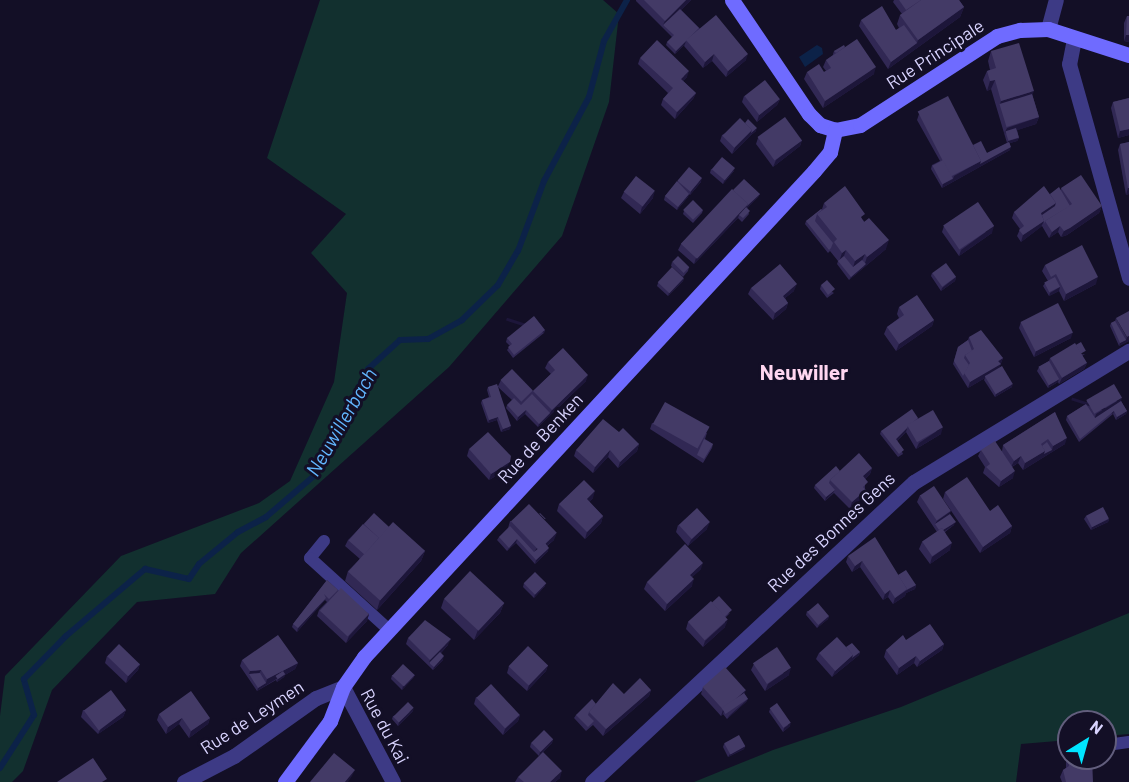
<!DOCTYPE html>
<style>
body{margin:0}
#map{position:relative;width:1129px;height:782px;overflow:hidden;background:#130f26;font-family:Barlow,sans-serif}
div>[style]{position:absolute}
.green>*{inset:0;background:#12302f}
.water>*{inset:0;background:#0c2248}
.stream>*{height:6px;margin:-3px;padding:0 3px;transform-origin:3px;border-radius:3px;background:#0c2248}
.lane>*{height:12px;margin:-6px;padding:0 6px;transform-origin:6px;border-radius:6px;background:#3d3a85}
.street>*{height:15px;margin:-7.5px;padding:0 7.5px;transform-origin:7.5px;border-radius:7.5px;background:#3d3a85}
.secondary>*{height:15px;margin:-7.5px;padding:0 7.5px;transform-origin:7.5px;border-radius:7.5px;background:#6f6bff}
.wall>*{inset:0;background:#312854}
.shaded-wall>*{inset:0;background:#1d163a;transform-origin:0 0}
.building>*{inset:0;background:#433a66;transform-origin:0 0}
span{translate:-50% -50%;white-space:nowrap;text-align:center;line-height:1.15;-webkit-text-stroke:6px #130f26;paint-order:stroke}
.street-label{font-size:18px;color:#d9d4ff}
.water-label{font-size:20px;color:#62b6ff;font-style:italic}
.quarter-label{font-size:21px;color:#ffd6f0;font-weight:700}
.north{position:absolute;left:1057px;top:710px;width:60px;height:60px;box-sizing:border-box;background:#130f26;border:2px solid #625e7d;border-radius:50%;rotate:37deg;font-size:16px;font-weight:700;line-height:24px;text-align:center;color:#d9d4ff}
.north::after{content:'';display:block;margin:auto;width:21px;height:27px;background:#00e5ff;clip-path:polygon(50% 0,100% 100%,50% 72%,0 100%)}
</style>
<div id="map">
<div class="green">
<i style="clip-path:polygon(320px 0,603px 0,619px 14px,609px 102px,562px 236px,449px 367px,241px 553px,215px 594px,137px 602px,52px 690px,23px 771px,12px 782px,0 782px,0 716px,5px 676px,121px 556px,259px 503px,290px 481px,334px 382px,347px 293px,311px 253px,346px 214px,267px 158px)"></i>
<i style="clip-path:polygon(1129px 613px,1129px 734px,1105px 736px,1105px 722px,1069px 722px,1069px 740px,1021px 744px,1016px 782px,694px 782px,773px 750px,901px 707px)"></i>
</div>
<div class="water">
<i style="clip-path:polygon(817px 45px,822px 48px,823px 54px,805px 67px,799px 57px)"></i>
</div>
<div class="stream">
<i style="left:0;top:768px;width:63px;rotate:-57.3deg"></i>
<i style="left:34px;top:715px;width:37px;rotate:-106deg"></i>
<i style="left:24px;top:679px;width:60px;rotate:-45.7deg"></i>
<i style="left:66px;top:636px;width:104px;rotate:-40.3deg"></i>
<i style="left:145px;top:569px;width:45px;rotate:12.8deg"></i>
<i style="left:189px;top:579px;width:18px;rotate:-56deg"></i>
<i style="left:199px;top:564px;width:50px;rotate:-39.4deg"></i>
<i style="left:238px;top:532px;width:32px;rotate:-28deg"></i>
<i style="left:266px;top:517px;width:63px;rotate:-40.5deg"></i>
<i style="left:314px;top:476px;width:120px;rotate:-63.2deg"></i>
<i style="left:368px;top:369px;width:43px;rotate:-42.2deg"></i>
<i style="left:400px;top:340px;width:28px;rotate:-2deg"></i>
<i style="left:428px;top:339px;width:39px;rotate:-29deg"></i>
<i style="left:462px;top:320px;width:50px;rotate:-44.2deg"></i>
<i style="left:498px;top:285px;width:39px;rotate:-60deg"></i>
<i style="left:518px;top:251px;width:75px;rotate:-69.6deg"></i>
<i style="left:544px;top:181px;width:95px;rotate:-61.8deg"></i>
<i style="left:589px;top:97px;width:58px;rotate:-75deg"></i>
<i style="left:604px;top:41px;width:47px;rotate:-60.7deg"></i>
</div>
<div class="lane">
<i style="left:324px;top:541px;width:22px;rotate:129deg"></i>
<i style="left:310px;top:558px;width:107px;rotate:42.3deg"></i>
<i style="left:1107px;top:745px;width:22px;rotate:-8deg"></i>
</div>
<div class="street">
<i style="left:1048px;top:29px;width:30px;rotate:-75deg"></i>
<i style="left:1074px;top:39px;width:25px;rotate:101deg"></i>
<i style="left:1069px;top:64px;width:222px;rotate:74.3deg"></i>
<i style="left:184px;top:782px;width:56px;rotate:-27.5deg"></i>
<i style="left:234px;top:756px;width:100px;rotate:-35.3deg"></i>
<i style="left:316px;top:698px;width:29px;rotate:-22deg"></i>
<i style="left:343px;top:687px;width:107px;rotate:62.2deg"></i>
<i style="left:592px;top:782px;width:440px;rotate:-43deg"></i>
<i style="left:914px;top:482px;width:252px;rotate:-31.4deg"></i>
</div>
<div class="secondary">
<i style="left:732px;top:0;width:138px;rotate:56deg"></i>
<i style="left:809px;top:114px;width:16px;rotate:45deg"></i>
<i style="left:820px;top:125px;width:16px;rotate:18deg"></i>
<i style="left:835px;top:130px;width:25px;rotate:-11deg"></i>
<i style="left:860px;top:125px;width:163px;rotate:-33deg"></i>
<i style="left:997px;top:36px;width:24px;rotate:-15deg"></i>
<i style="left:1020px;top:30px;width:28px;rotate:-2deg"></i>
<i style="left:1048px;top:29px;width:85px;rotate:17.8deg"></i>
<i style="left:285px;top:782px;width:76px;rotate:-53.6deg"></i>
<i style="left:330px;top:721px;width:36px;rotate:-69deg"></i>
<i style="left:343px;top:687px;width:37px;rotate:-55deg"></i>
<i style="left:364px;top:657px;width:662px;rotate:-47.2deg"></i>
<i style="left:814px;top:171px;width:25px;rotate:-50deg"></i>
<i style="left:830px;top:152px;width:23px;rotate:-77deg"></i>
</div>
<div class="wall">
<i style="clip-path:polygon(636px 0,691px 0,681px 10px,699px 28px,746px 60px,726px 77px,712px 61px,703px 68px,684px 46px,685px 44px,675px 54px,666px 45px,667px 42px,672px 37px,636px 1px)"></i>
<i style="clip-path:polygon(894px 0,959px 0,964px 7px,960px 17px,888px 69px,859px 26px,861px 20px,896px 30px,899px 28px,897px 24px,900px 15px,902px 14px,893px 2px)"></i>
<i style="clip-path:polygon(1127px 16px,1129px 16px,1129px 42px,1124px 41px,1124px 23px)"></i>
<i style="clip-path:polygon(845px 47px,874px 74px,823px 108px,804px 79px,807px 72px,824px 72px,826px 71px,823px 67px,826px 60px,833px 55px,833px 54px,834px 51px)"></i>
<i style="clip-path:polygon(991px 51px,1032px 94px,1039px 117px,1036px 124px,1017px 130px,1019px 138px,1017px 141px,1010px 143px,1010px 150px,942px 188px,931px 169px,932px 165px,940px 161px,917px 120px,919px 114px,987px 153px,1007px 143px,991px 89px,987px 91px,983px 80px,987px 71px,990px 70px,988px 61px)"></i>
<i style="clip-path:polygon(640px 58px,687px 77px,683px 81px,696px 93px,693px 99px,675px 119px,661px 105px,663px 99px,668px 93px,638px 64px)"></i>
<i style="clip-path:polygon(744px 96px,780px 99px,777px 105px,757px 122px,742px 102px)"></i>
<i style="clip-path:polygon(1129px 98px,1129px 135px,1118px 138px,1111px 108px,1113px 102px)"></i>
<i style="clip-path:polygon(745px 123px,756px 131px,750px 136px,732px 154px,720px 141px,722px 135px)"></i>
<i style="clip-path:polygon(758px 138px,802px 140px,800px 146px,773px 167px,756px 144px)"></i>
<i style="clip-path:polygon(1129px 142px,1129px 194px,1126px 195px,1118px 150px,1120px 144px)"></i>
<i style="clip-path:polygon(711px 169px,734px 171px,723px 184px,710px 173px)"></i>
<i style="clip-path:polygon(678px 181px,701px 182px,690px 195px,689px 194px,688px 197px,677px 210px,664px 200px,665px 196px)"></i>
<i style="clip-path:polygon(1061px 188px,1102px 206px,1099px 213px,1067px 235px,1061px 237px,1058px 232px,1049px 238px,1042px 226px,1021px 242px,1017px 236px,1020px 229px,1012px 218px,1014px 212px,1050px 194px,1061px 190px)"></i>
<i style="clip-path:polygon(733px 190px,760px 194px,758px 197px,747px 208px,749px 214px,742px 222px,738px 218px,694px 264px,678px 250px,681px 244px)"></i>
<i style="clip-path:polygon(624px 192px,653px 198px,640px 214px,621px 198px)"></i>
<i style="clip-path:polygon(824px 203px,863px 220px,886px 249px,849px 280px,837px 264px,838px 261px,830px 251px,828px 253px,805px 224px,806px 221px,822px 209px)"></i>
<i style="clip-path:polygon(703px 210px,702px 213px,693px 223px,683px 214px,684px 211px)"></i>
<i style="clip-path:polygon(944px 226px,992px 233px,959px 256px,942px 232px)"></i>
<i style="clip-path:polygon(672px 262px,689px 267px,688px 271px,683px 277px,671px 266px)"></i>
<i style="clip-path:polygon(1045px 265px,1096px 284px,1064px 301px,1059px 291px,1049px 296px,1043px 286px,1045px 283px,1048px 281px,1042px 271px)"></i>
<i style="clip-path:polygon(932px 273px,956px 277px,955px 281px,941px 291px,931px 276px)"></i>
<i style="clip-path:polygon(684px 278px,683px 281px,668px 296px,657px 286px,658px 283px)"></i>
<i style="clip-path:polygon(821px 285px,834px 293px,827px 298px,820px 289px)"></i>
<i style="clip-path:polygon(751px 288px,794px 291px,785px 298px,788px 303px,786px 309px,773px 320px,748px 294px)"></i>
<i style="clip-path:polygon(899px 307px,934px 320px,932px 326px,896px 351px,884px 334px,887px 327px,899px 318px,897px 314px)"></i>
<i style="clip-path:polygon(1116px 318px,1129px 341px,1119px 346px,1110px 326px,1111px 323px,1115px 321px)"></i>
<i style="clip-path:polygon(1021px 322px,1071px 338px,1034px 357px,1019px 328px)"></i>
<i style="clip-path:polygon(545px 330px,544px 333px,513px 358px,507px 350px,510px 346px,506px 342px,507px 338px)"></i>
<i style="clip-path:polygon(969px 337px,1003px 358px,999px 368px,1012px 387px,995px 397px,984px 380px,985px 378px,968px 388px,953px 364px,958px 347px,968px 340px)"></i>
<i style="clip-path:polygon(1085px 354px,1082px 356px,1087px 363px,1084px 369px,1059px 384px,1058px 382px,1048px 388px,1037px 371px,1039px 367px,1049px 361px,1050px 358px)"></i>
<i style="clip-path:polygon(548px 362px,586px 381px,538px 427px,525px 414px,517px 421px,506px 408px,507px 405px,512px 400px,498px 387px,510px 429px,501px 432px,497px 420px,488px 423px,481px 403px,482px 400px,489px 397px,487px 390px,488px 387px,498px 386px,501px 380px,533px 391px,532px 394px,533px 391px,551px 374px,545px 368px)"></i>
<i style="clip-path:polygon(1087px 401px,1121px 401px,1127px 411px,1126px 414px,1116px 420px,1113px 414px,1079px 442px,1066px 420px,1067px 416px,1086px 404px)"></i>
<i style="clip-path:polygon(1055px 412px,1065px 444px,1023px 470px,1018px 463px,1012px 467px,1013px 478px,999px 487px,983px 473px,985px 467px,978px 456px,981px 450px,1002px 451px,1003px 445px)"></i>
<i style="clip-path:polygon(918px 418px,918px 420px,941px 434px,916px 449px,906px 432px,897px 441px,903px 454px,898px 457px,880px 434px,881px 431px)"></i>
<i style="clip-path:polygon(652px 423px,707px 433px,705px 439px,713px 444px,712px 448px,703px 463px,650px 429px)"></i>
<i style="clip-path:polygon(619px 432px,639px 444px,637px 451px,618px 468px,608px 457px,593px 473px,574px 456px,576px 450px)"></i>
<i style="clip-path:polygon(469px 449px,508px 469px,489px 480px,467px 456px)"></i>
<i style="clip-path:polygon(872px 468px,870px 474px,865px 479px,865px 489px,866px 490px,864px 496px,850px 509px,834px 493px,825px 501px,814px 488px,815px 485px,840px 471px)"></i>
<i style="clip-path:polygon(945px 492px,990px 511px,1012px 526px,1010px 533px,980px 553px,943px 499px)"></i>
<i style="clip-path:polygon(920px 495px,951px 511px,949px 514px,954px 525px,945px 532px,950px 550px,930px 564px,919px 549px,922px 542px,937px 532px,917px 502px)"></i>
<i style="clip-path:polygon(593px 498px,589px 502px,603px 516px,601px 523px,585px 539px,557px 511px,559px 504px)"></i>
<i style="clip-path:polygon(1086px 516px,1109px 519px,1108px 522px,1091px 530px,1084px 519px)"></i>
<i style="clip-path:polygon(510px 521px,545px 521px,554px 540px,547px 546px,548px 551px,535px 564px,516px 543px,507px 551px,497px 540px,499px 537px,508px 528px)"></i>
<i style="clip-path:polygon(364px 524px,389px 527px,425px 551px,421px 561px,377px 610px,345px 581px,348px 571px,360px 559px,345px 546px,348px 540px)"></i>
<i style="clip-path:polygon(678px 525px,707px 529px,688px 546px,676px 532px)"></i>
<i style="clip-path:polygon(848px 556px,898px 575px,916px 585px,915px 589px,906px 593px,905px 596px,893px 604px,888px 597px,883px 600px,860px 567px,852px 572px,846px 562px)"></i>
<i style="clip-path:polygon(701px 569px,692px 577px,692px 586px,665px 611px,644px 589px,647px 582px)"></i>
<i style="clip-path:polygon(327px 580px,338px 590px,369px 614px,367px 621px,346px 643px,317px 616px,319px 610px,327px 602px,325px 600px,297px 632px,292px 627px,293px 624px)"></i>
<i style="clip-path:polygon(524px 583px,545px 586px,534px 598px,523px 587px)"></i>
<i style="clip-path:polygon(444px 599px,504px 603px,500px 613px,474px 640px,441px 608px)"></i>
<i style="clip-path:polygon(807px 611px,829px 616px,828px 619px,817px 628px,806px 615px)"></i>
<i style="clip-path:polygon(730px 613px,725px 618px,725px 627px,703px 647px,686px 629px,688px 622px)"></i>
<i style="clip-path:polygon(408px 638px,448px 645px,441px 653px,443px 660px,433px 670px,406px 644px)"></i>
<i style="clip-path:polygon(906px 640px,944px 644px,942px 650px,917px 667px,914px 663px,897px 675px,884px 657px,886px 650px)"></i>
<i style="clip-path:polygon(846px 647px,860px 652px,859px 655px,832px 677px,816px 659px,819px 653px)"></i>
<i style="clip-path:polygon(107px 656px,140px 664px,138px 670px,126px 683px,105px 663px)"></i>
<i style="clip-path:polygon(242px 660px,298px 663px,295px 669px,285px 675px,284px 677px,277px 682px,276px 680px,257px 691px,240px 666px)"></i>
<i style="clip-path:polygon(754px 664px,789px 675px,765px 691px,751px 670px)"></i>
<i style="clip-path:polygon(548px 665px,546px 671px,527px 691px,507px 673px,509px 666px)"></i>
<i style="clip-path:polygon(392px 675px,415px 675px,413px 678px,402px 690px,391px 679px)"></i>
<i style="clip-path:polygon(703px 687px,746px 690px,744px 693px,748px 699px,746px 702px,727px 719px,723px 714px,721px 716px,701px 694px)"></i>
<i style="clip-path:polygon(651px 690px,649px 696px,603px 736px,593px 725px,586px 731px,574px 718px,576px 715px,596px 704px,624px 694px)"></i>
<i style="clip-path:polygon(476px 697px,520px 715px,518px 721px,503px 735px,474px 704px)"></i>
<i style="clip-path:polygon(770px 709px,790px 726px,783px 732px,769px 712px)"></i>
<i style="clip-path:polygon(83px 710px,126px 710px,123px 717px,98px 734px,81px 717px)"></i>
<i style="clip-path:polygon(413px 711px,398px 726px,392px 719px,393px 716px)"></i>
<i style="clip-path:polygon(159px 714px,210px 718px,208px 724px,189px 738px,179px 724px,166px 734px,157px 720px)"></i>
<i style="clip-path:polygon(553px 739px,552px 743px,539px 756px,530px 747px,531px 743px)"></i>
<i style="clip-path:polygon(724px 744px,745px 746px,744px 749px,728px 757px,723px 747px)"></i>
<i style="clip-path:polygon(1068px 755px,1093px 782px,1062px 782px,1060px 777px,1063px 770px,1066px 768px,1066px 762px)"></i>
<i style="clip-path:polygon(518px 777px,560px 778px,555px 782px,515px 782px)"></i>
</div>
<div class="shaded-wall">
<i style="clip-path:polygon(686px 0,691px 0,665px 26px,663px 25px,665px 21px)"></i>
<i style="clip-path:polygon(964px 7px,960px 17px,888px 69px,891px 62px,917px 43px,918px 40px)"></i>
<i style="clip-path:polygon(1126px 35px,1129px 35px,1129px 42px,1124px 41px)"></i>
<i style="clip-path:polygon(686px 41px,685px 44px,675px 54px,676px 51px)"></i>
<i style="clip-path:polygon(714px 54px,712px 61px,703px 68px,705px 62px)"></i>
<i style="clip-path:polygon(748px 54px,746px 60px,726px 77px,728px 71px)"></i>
<i style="clip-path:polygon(876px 67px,874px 74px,823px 108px,825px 101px)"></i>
<i style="clip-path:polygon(689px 71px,687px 77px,679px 86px,681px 79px)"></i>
<i style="clip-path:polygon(995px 80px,991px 89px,987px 91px,990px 81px)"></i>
<i style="clip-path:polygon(1034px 91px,1030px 101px,1000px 104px,1001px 101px)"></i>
<i style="clip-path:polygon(696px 93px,693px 99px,675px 119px,677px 112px)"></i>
<i style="clip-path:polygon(780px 99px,777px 105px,757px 122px,759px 115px)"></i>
<i style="clip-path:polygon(1039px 117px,1036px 124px,1006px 134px,1005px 131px,1004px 134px,1007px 128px)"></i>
<i style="clip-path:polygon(757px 128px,756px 131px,750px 136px,751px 133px)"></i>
<i style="clip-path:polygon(1129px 129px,1129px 135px,1118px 138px,1120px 131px)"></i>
<i style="clip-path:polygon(752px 130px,750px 136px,732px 154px,735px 147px)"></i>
<i style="clip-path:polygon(1019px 138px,1017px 141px,1007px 144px,1008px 141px)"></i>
<i style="clip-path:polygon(802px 140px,800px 146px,773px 167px,776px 160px)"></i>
<i style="clip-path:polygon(1011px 147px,1010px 150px,942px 188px,943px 184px,953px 179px,954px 176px,981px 161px)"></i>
<i style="clip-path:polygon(735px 168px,734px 171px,723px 184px,724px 181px)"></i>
<i style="clip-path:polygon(702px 178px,701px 182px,690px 195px,691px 191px)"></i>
<i style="clip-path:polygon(1128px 188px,1129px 188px,1129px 194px,1126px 195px)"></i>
<i style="clip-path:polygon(655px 191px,653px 198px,640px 214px,642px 207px)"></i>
<i style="clip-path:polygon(689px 194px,688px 197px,677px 210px,678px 207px)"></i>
<i style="clip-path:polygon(760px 194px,758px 197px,745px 211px,739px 215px,738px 218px,694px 264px,696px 258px,748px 204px)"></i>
<i style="clip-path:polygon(1056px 203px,1054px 210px,1040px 216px,1041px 213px)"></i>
<i style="clip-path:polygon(1102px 206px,1099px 213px,1067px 235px,1061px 237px,1064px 231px)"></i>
<i style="clip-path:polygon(1044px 221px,1041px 227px,1021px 242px,1023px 235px)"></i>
<i style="clip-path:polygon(994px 226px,992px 233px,959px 256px,961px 250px)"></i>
<i style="clip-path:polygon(1060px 226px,1058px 232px,1049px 238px,1052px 232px)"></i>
<i style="clip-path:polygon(889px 240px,886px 249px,849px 280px,851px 277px,864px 266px,867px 257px)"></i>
<i style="clip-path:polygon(846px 250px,843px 259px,839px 262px,842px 253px)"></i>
<i style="clip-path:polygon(865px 254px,861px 263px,852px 271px,855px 261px)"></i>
<i style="clip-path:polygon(956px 277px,955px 281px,941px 291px,942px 288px)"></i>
<i style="clip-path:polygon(1098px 277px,1096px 284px,1064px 301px,1066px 294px)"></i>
<i style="clip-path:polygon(684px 278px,683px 281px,668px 296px,669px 293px)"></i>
<i style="clip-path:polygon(797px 284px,794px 291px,780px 302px,783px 296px)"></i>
<i style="clip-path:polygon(1060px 287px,1059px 291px,1049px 296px,1050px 293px)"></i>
<i style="clip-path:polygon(788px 303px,786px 309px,773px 320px,775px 313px)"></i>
<i style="clip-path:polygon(934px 320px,932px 326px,896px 351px,899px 344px)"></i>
<i style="left:545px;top:330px;width:3px;height:40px;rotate:108deg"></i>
<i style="clip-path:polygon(1073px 332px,1071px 338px,1034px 357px,1036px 351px)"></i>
<i style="clip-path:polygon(1129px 336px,1129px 341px,1119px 346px,1120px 343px,1126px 340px,1127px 337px)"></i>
<i style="clip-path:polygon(1003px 358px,998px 371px,985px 376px,985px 378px,968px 388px,970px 382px)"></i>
<i style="clip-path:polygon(1087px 363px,1084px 369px,1059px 384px,1062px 378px)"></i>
<i style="clip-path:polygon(588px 375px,586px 381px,538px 427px,539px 424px,550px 413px,552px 410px)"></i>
<i style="clip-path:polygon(1059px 379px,1058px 382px,1048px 388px,1049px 385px)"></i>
<i style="clip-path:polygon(1013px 384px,1012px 387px,995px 397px,996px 394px)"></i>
<i style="clip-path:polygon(1122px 398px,1120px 404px,1094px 421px,1096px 414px)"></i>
<i style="clip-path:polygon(526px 410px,525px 414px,517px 421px,518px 417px)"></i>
<i style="left:1114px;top:411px;width:3px;height:44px;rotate:108deg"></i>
<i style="clip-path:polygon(1127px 411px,1126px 414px,1116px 420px,1117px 417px)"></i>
<i style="clip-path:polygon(498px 417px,497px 420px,488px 423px,489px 420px)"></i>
<i style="clip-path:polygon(511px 426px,510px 429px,501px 432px,503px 429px)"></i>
<i style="clip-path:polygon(943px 427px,941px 434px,916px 449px,919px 443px)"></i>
<i style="clip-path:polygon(907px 428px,906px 432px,895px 443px,896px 439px)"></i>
<i style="clip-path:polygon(1067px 438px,1065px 444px,1023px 470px,1025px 463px,1045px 451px,1052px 450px,1053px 446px)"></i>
<i style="clip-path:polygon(639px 444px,637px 451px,618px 468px,620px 462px)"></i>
<i style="clip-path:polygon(610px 450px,608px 457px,593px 473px,595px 467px)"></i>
<i style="clip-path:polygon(1021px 456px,1018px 463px,1011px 467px,1014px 461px)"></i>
<i style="clip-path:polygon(510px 462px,508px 469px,489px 480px,491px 474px)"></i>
<i style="clip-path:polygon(872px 468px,870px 474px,861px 483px,863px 476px)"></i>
<i style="clip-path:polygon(1015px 471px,1013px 478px,999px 487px,1001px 481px)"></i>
<i style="clip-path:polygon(835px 490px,833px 493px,825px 501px,826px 497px)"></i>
<i style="clip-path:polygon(866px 490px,864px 496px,850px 509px,852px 502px)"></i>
<i style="clip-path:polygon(595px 491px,593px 498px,585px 506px,587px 499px)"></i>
<i style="clip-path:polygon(951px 511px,948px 518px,935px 524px,937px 521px)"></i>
<i style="clip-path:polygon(603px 516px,601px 523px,585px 539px,587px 532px)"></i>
<i style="clip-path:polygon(1109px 519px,1108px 522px,1091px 530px,1092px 527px)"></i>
<i style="clip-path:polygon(710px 522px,707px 529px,688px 546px,691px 540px)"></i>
<i style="clip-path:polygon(956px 522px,954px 525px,939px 535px,940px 532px)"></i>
<i style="clip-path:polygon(1012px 526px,1010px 533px,980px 553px,983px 547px)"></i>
<i style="clip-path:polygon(557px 533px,554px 540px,533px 556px,536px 549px)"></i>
<i style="clip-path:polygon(517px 539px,516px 543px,507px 551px,509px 548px)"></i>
<i style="clip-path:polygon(952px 543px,950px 550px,930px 564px,932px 557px)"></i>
<i style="clip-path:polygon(549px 548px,548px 551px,535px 564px,536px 560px)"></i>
<i style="clip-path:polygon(425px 551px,421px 561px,377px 610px,380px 600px)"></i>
<i style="clip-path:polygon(862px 561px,860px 567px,852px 572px,855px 566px)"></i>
<i style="clip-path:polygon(703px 563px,701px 569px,687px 582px,690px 575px)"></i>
<i style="clip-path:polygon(694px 579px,692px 586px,665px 611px,667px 604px)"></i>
<i style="clip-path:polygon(546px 583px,545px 586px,534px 598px,535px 594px)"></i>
<i style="clip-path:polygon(916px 585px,915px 589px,906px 593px,905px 596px,893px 604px,895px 598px,907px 590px)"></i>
<i style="clip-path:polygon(890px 590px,888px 597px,883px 600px,885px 594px)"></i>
<i style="clip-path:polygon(326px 598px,324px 601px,297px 632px,298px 628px)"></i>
<i style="clip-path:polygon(504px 603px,500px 613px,474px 640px,478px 630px)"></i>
<i style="clip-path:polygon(369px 614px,367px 621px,346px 643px,349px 636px)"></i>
<i style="clip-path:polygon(829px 616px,828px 619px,817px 628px,819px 625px)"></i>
<i style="clip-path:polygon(728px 620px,725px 627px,703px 647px,705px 641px)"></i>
<i style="clip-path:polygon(451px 639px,448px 645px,430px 664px,429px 663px,430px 660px)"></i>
<i style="clip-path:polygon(944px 644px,942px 650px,917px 667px,920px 661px)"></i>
<i style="clip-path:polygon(860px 652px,859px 655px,832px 677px,835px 671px,853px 655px)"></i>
<i style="clip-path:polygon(444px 656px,443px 660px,433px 670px,434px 667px)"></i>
<i style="clip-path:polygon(916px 656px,914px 663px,897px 675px,899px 668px)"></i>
<i style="clip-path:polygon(298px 663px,295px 669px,285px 675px,284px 677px,277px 682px,278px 678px,257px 691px,258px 688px,266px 683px,267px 679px)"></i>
<i style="clip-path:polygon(140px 664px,138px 670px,126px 683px,128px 676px)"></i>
<i style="clip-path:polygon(548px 665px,546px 671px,527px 691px,529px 685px)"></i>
<i style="clip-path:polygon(791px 668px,789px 675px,765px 691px,768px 684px)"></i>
<i style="clip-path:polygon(261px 670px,258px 676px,249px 674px,250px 671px)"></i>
<i style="clip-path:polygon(415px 675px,413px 678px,402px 690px,403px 686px)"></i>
<i style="clip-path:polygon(651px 690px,649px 696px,603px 736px,606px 729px)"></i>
<i style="clip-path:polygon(746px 690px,743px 696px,724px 711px,723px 714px,721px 716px,723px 710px)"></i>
<i style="clip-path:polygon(748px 699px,746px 702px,727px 719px,729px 716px)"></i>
<i style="clip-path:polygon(414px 708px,413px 711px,398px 726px,399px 722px)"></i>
<i style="clip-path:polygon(126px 710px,123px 717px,98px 734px,101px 728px)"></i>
<i style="clip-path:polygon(520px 715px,518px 721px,503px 735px,505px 729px)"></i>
<i style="clip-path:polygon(182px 718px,179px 724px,166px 734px,168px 727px)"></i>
<i style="clip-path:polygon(210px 718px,208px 724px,189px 738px,191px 731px)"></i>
<i style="clip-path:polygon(791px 723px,790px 726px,783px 732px,784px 728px)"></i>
<i style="clip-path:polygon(553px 739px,552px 743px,539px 756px,540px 752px)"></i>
<i style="clip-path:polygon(745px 746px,744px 749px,728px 757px,730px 754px)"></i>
<i style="clip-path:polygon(355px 770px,352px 776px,348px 782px,345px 782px)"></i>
<i style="clip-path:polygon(562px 771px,560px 778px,555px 782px,550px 782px)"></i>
</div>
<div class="building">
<i style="clip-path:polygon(644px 0,686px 0,665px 21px)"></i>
<i style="clip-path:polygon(899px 0,921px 0,906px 10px)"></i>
<i style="clip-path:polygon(921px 0,959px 0,964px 7px,918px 40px,900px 15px)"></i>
<i style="clip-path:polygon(882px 6px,896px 30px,904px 25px,917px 43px,891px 62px,861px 20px)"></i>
<i style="clip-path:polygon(680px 9px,699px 28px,676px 51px,667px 42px,674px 35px,663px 25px)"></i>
<i style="clip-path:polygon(716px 15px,748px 54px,728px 71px,714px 54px,705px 62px,686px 40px)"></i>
<i style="clip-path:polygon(1127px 16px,1129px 16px,1129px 35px,1126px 35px)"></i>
<i style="clip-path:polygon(857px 39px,876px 67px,825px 101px,807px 72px,819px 64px,824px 72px,831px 68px,826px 60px)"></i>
<i style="clip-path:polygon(657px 40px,689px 71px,681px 79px,696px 93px,677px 112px,663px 99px,673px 88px,640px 58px)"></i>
<i style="clip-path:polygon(1019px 43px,1034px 91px,1001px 101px,995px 80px,990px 81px,987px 71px,996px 68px,991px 51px)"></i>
<i style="clip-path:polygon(844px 45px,845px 47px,836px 53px,834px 51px)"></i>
<i style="left:765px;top:80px;width:24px;height:26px;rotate:52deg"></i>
<i style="left:1032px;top:94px;width:24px;height:34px;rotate:73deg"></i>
<i style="left:948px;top:96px;width:73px;height:34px;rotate:63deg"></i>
<i style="clip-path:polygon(1129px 98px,1129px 129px,1120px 131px,1113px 102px)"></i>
<i style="left:785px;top:117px;width:29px;height:34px;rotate:54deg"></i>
<i style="left:740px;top:118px;width:17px;height:25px;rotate:45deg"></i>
<i style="clip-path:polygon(748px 119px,757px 128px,751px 133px,752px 130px,745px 123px)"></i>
<i style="left:1016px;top:128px;width:10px;height:11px;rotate:73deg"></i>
<i style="clip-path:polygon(981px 141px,987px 153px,1009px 142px,1011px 147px,980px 164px,981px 161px,973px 145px)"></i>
<i style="clip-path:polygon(1129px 142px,1129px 188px,1128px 188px,1120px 144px)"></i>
<i style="left:722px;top:157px;width:17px;height:16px;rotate:40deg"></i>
<i style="left:943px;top:160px;width:21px;height:12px;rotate:62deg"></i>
<i style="left:689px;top:167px;width:17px;height:18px;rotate:40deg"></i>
<i style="clip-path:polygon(1081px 175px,1102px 206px,1070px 228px,1064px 231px,1060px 226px,1052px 232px,1045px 221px,1072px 204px,1061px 188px)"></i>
<i style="left:636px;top:176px;width:24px;height:20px;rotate:38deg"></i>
<i style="clip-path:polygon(744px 179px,760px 194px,746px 207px,748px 204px,733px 190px)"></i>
<i style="clip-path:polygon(677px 181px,689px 194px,678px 207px,665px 196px)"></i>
<i style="clip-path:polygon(845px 186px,865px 214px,861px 217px,864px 222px,869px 218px,889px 240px,867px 257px,865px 254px,855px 261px,846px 250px,842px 253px,834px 242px,837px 239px,817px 214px,827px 207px,824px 203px)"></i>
<i style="clip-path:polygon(1044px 186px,1056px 203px,1041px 213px,1044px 221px,1023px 235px,1019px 230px,1024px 226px,1014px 212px)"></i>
<i style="clip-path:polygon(1059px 187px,1070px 206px,1045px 221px,1044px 224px,1044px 221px,1042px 215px,1055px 206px,1056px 203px,1050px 194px)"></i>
<i style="left:732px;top:189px;width:22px;height:75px;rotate:43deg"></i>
<i style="left:693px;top:200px;width:14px;height:14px;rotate:45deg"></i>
<i style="left:978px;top:202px;width:29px;height:42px;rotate:56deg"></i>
<i style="clip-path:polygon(746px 207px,750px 211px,743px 218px,739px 215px)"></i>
<i style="clip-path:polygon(821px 209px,822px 210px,817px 214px,815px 221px,833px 243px,831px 248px,829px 250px,806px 221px)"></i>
<i style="clip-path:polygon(1082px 245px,1098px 277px,1066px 294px,1056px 274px,1051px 277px,1045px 265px)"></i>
<i style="left:678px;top:256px;width:16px;height:8px;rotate:45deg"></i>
<i style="clip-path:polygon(844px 256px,853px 267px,862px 260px,866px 264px,851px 277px,838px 261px)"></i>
<i style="left:946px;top:263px;width:17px;height:17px;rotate:54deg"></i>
<i style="clip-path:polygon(780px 264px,797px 284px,783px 296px,788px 303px,775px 313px,751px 288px)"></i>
<i style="left:672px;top:267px;width:16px;height:21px;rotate:43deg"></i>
<i style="left:1055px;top:277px;width:11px;height:12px;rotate:63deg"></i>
<i style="clip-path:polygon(827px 280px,835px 289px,828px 295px,821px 285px)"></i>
<i style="clip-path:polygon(917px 295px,934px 320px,899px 344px,887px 327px,904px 315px,899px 307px)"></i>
<i style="left:1058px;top:303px;width:33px;height:42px;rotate:63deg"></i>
<i style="clip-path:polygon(1129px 311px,1129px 336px,1127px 337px,1116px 318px)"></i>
<i style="clip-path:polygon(534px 316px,545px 330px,514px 355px,508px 347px,512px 344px,507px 338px)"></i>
<i style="clip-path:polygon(1115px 321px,1126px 340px,1120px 343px,1111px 323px)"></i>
<i style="clip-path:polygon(981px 330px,1003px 358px,998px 361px,1001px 364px,970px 382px,964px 373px,970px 363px,965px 355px,974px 349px,969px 337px)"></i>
<i style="clip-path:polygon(968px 340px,972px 351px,965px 355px,964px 358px,969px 365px,963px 376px,954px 361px,958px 347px)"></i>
<i style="left:1081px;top:342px;width:10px;height:6px;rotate:61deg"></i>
<i style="left:1075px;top:343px;width:23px;height:29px;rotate:59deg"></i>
<i style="clip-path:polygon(563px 348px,588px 375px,552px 410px,533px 391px,555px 370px,548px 362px)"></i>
<i style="left:1049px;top:361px;width:21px;height:12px;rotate:61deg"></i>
<i style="left:1002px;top:366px;width:21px;height:20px;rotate:59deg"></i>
<i style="left:512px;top:369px;width:30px;height:16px;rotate:46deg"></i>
<i style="clip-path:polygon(497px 384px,511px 426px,503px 429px,498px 417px,489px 420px,482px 400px,491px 397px,488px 387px)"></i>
<i style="left:1114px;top:384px;width:16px;height:32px;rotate:60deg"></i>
<i style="clip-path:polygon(532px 394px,550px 413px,539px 424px,526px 410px,518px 417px,507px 405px,514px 398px,521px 405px)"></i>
<i style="clip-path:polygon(1121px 401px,1127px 411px,1117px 417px,1114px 411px,1080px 439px,1067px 416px,1086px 404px,1095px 418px)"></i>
<i style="left:665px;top:402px;width:51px;height:25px;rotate:29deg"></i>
<i style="clip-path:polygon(912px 409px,918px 418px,908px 426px,907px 428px,896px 439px,904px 450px,899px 454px,881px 431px)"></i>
<i style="left:933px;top:410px;width:20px;height:30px;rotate:60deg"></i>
<i style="clip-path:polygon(1055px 412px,1067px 438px,1053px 446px,1048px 439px,1041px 444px,1045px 451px,1025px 463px,1021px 456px,1014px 461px,1003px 445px)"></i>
<i style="clip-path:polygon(603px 419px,619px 432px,623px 428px,639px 444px,620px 462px,610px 450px,595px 467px,576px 450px)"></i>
<i style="clip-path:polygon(488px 432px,511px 456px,510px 462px,491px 474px,469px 449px)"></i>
<i style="clip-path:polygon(704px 439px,713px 444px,704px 459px,697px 455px)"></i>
<i style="clip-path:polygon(995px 441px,1015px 471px,1001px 481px,986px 467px,990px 464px,981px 450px)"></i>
<i style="clip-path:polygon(1047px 442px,1052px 450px,1044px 454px,1045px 451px,1042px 446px)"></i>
<i style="clip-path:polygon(859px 453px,872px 468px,863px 476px,868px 482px,863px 487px,866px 490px,852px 502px,830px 480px)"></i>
<i style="clip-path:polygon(836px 466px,840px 471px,830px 480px,829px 483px,835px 490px,826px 497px,815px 485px)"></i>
<i style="clip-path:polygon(967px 477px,990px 511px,998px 505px,1012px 526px,983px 547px,945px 492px)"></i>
<i style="clip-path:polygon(584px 480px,595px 491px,587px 499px,603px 516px,587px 532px,559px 504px)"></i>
<i style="left:934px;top:486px;width:30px;height:17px;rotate:56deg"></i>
<i style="left:529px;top:504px;width:40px;height:25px;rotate:46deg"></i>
<i style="left:1103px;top:507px;width:13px;height:19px;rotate:63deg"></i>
<i style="left:697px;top:508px;width:19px;height:25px;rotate:47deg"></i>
<i style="left:374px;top:513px;width:21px;height:15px;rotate:43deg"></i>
<i style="left:540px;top:513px;width:8px;height:1px;rotate:45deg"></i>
<i style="clip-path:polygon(950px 514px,956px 522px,943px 530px,942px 528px,939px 530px,935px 524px)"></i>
<i style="left:393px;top:522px;width:43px;height:67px;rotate:42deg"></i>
<i style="left:363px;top:524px;width:21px;height:22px;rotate:41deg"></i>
<i style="clip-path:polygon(510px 526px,534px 552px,545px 543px,549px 548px,536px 560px,517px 539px,509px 548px,499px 537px)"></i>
<i style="left:942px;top:528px;width:18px;height:24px;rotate:56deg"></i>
<i style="clip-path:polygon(875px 537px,907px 589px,895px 598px,890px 590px,885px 594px,862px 561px,855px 566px,848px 556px)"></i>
<i style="clip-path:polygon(685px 544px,703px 563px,690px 575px,694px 579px,667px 604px,647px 582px)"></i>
<i style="clip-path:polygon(906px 570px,916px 585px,906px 590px,907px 589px,898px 575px)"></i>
<i style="left:470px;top:571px;width:47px;height:38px;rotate:43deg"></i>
<i style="left:535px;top:572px;width:16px;height:16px;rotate:45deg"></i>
<i style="clip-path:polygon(327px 580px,338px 590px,329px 599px,324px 594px,326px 598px,298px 628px,293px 624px)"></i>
<i style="left:341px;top:588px;width:38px;height:31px;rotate:43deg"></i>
<i style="left:719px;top:596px;width:19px;height:10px;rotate:47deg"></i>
<i style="left:711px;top:601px;width:25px;height:31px;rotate:48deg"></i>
<i style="left:818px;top:603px;width:17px;height:14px;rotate:50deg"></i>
<i style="clip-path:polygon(425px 620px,451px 639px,430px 660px,408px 638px)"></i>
<i style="clip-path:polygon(930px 624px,944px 644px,920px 661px,916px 656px,899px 668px,886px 650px,903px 635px,906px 640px)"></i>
<i style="clip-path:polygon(278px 635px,298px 663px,267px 679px,261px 670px,250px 671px,242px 660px)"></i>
<i style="left:837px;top:637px;width:24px;height:24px;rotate:48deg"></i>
<i style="clip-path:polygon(852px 643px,860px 652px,852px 658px,853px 655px,846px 647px)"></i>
<i style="left:119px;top:644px;width:29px;height:17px;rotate:44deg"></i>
<i style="left:528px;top:646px;width:28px;height:28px;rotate:44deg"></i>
<i style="left:777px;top:647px;width:25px;height:29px;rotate:56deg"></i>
<i style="clip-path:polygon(440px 652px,444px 656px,434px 667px,429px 663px)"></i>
<i style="left:403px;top:664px;width:16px;height:16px;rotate:43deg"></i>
<i style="left:725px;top:667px;width:31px;height:30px;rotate:48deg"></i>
<i style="left:283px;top:671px;width:4px;height:9px;rotate:56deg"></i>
<i style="clip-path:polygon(260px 673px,266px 683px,258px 688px,249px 674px)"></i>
<i style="clip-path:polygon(640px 678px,651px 690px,606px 729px,589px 712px,613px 683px,624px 694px)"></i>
<i style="left:491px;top:684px;width:42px;height:20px;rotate:47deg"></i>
<i style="left:111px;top:690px;width:25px;height:34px;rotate:53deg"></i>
<i style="clip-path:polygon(191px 691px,210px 718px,191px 731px,182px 718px,168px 727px,159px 714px)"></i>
<i style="left:744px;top:693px;width:7px;height:27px;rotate:56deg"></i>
<i style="clip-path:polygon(592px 699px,596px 704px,589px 712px,588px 715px,594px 721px,588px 727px,576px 715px)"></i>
<i style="left:408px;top:702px;width:8px;height:21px;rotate:45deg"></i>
<i style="left:777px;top:703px;width:24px;height:9px;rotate:55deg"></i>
<i style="left:544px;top:730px;width:13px;height:18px;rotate:45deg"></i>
<i style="left:739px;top:735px;width:13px;height:17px;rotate:61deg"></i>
<i style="clip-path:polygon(543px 752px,562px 771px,550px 782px,524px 782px,518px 777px)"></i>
<i style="clip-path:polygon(334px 753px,355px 770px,345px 782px,310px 782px)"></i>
<i style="clip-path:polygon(1068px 755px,1069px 758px,1092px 758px,1093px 782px,1066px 782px,1063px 770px,1069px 766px)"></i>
<i style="clip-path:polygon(93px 758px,107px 779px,102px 782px,57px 782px)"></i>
</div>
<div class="street-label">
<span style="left:935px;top:54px;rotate:-33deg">Rue Principale</span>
<span style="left:540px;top:438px;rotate:-47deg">Rue de Benken</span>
<span style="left:831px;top:532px;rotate:-43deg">Rue des Bonnes Gens</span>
<span style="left:252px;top:717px;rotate:-33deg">Rue de Leymen</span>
<span style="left:385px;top:726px;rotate:62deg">Rue du Kai</span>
</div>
<div class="water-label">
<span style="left:341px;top:422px;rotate:-60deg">Neuwillerbach</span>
</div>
<div class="quarter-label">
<span style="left:804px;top:372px">Neuwiller</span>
</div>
<div class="north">N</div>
</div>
